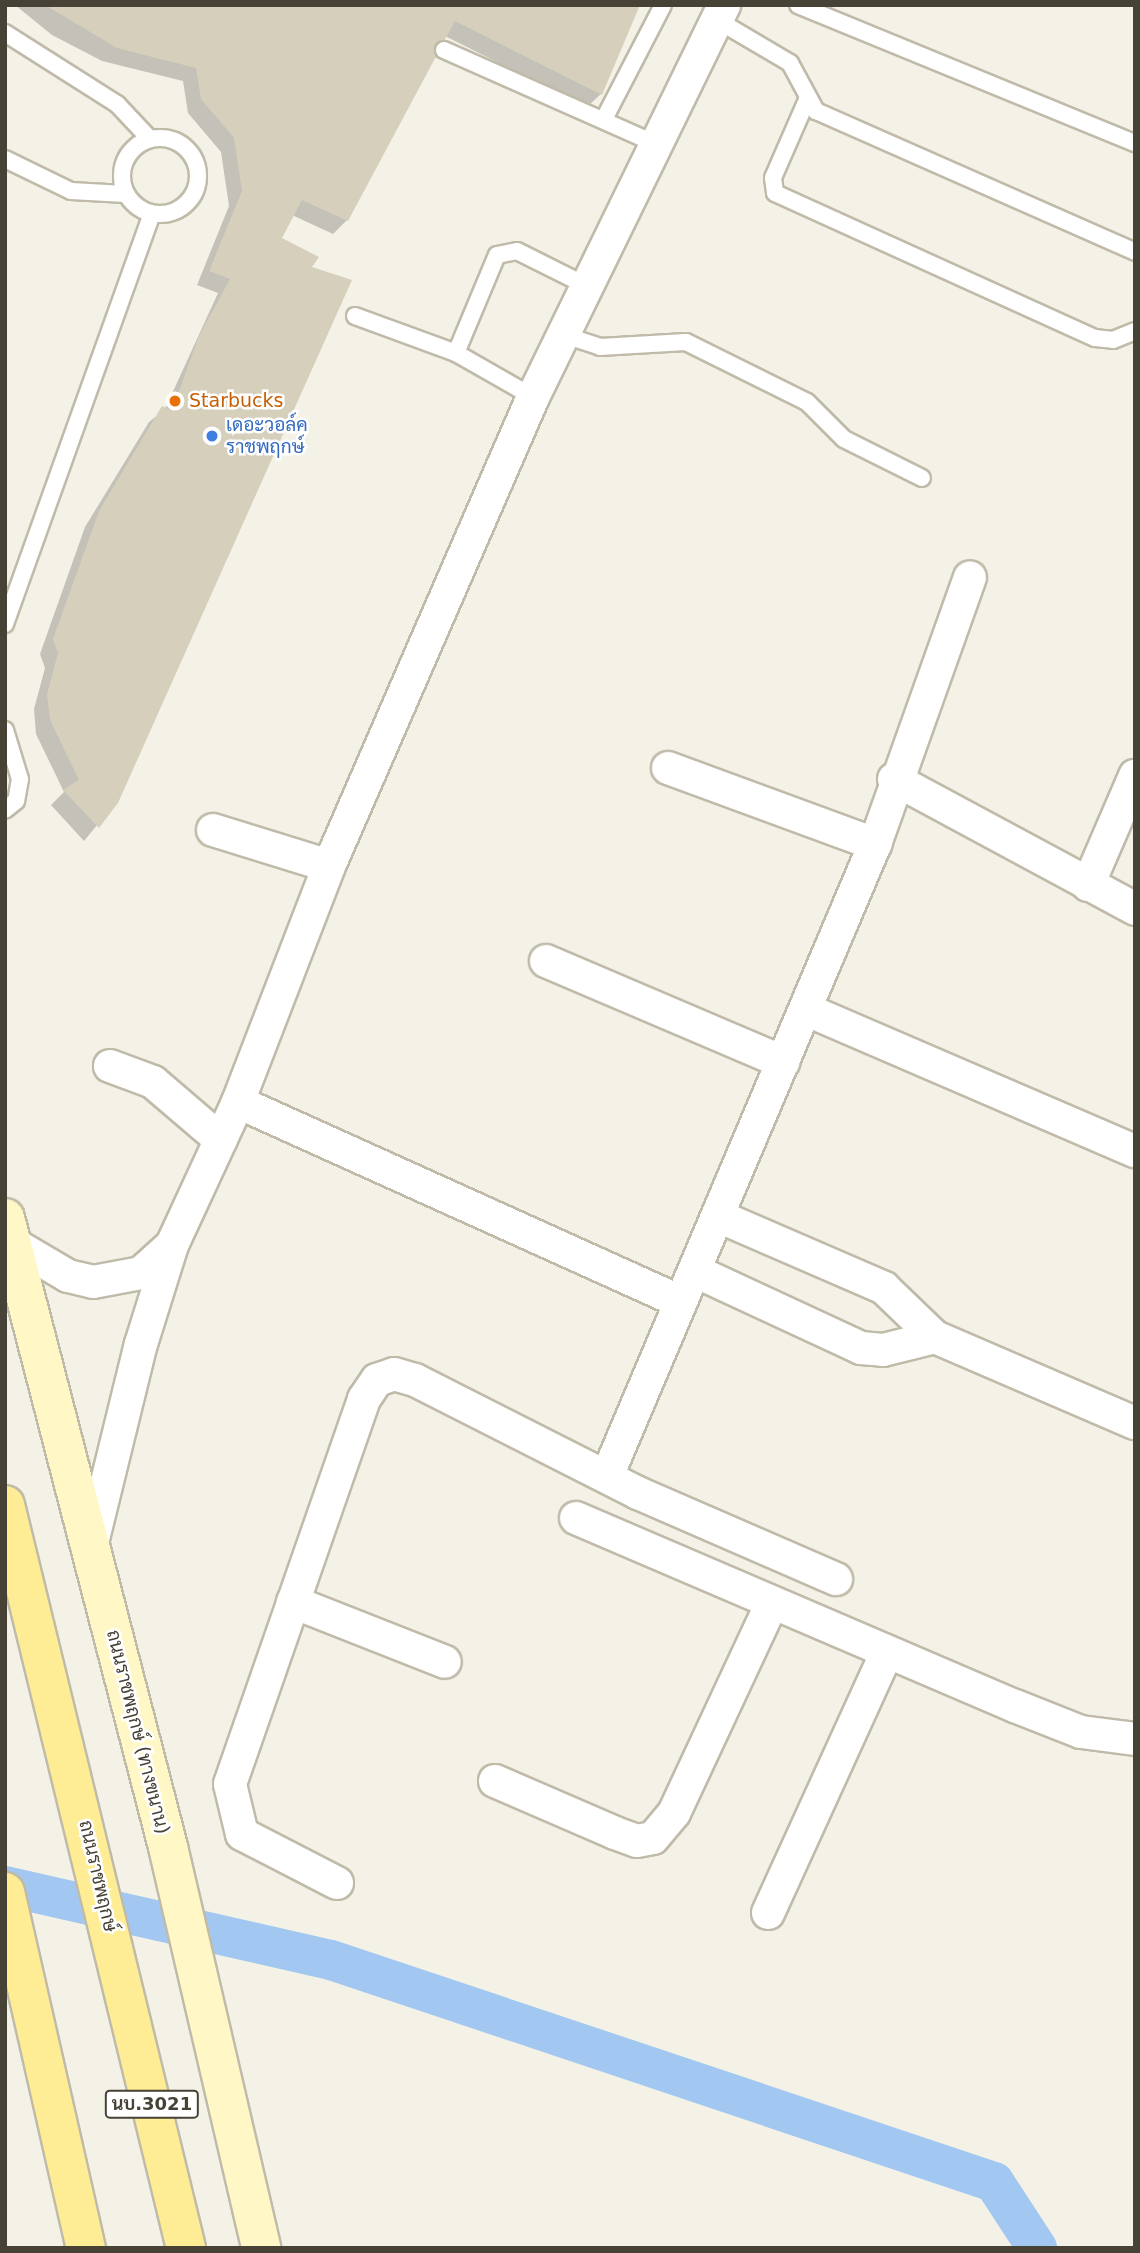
<!DOCTYPE html>
<meta charset="utf-8">
<style>
body{margin:0}
#map{position:relative;width:1140px;height:2253px;overflow:hidden;background:#f4f2e7;font-family:"DejaVu Sans",Sarabun,sans-serif}
div>[style]{position:absolute}
.shadow>*{inset:0;background:#0003}
.canal>*{height:40px;margin:-20px;padding:0 20px;transform-origin:20px;border-radius:20px;background:#a2c8f2}
.building>*{inset:0;background:#d6cfbc}
.roads{filter:drop-shadow(2px 0 #c0bba9) drop-shadow(-2px 0 #c0bba9) drop-shadow(0 2px #c0bba9) drop-shadow(0 -2px #c0bba9)}
.service>*{height:16px;margin:-8px;padding:0 8px;transform-origin:8px;border-radius:8px;background:#fff}
.service>.ring{margin:-8px;padding:0;box-sizing:content-box;background:none;border:16px solid #fff;border-radius:50%}
.minor>*{height:32px;margin:-16px;padding:0 16px;transform-origin:16px;border-radius:16px;background:#fff}
.secondary>*{height:38px;margin:-19px;padding:0 19px;transform-origin:19px;border-radius:19px;background:#fff8c6}
.primary>*{height:38px;margin:-19px;padding:0 19px;transform-origin:19px;border-radius:19px;background:#ffed95}
.dots>*{width:19px;height:19px;translate:-50% -50%;box-sizing:border-box;border:4px solid #fff;border-radius:50%}
span{translate:-50% -50%;white-space:nowrap;text-align:center;line-height:1.15;-webkit-text-stroke:5px #fff;paint-order:stroke}
.shield-label span{padding:2px 5px;background:#fff;border:2px solid;border-radius:5px;-webkit-text-stroke-width:0}
.shield-label{font-size:18px;color:#474236;font-weight:700}
.food-label{font-size:19px;color:#c56008}
.left{translate:0 -50%;text-align:left}
.shop-label{font-size:19px;color:#366cbe}
.street-label{font-size:19px;color:#474236}
.frame{position:absolute;inset:0;border:7px solid #474236;pointer-events:none}
</style>
<div id="map">
<div class="shadow">
<i style="clip-path:polygon(15px 5px,638px 5px,601px 94px,587px 107px,445px 36px,347px 220px,333px 234px,292px 215px,280px 239px,309px 268px,116px 802px,84px 841px,51px 805px,64px 792px,36px 734px,34px 709px,45px 668px,40px 654px,85px 527px,149px 422px,165px 409px,218px 293px,197px 285px,229px 206px,221px 152px,188px 113px,183px 81px,102px 61px,52px 35px)"></i>
</div>
<div class="canal">
<i style="left:5px;top:1886px;width:334px;rotate:12.8deg"></i>
<i style="left:331px;top:1960px;width:699px;rotate:18.51deg"></i>
<i style="left:994px;top:2182px;width:79px;rotate:56.9deg"></i>
</div>
<div class="building">
<i style="clip-path:polygon(45px 5px,640px 5px,602px 95px,455px 21px,348px 221px,302px 200px,282px 238px,319px 257px,312px 267px,352px 280px,118px 803px,99px 828px,63px 790px,79px 780px,50px 720px,47px 694px,58px 653px,53px 639px,99px 511px,162px 406px,172px 410px,199px 336px,230px 279px,209px 271px,242px 191px,234px 138px,201px 99px,196px 68px,117px 48px)"></i>
</div>
<div class="roads">
<div class="service">
<i style="left:798px;top:5px;width:364px;rotate:22.3deg"></i>
<i style="left:717px;top:20px;width:85px;rotate:30.5deg"></i>
<i style="left:790px;top:63px;width:55px;rotate:61.6deg"></i>
<i style="left:816px;top:111px;width:349px;rotate:23.8deg"></i>
<i style="left:5px;top:33px;width:133px;rotate:32.4deg"></i>
<i style="left:117px;top:104px;width:48px;rotate:46.7deg"></i>
<i style="left:444px;top:50px;width:232px;rotate:23.9deg"></i>
<i style="left:807px;top:100px;width:85px;rotate:113.6deg"></i>
<i style="left:773px;top:178px;width:15px;rotate:82deg"></i>
<i style="left:775px;top:193px;width:351px;rotate:24.4deg"></i>
<i style="left:1095px;top:338px;width:18px;rotate:6deg"></i>
<i style="left:1113px;top:340px;width:24px;rotate:-22deg"></i>
<i style="left:604px;top:119px;width:128px;rotate:-62.6deg"></i>
<i class="ring" style="left:122px;top:138px;width:60px;height:60px"></i>
<i style="left:5px;top:159px;width:73px;rotate:25.9deg"></i>
<i style="left:71px;top:191px;width:54px;rotate:3.2deg"></i>
<i style="left:355px;top:316px;width:108px;rotate:20.1deg"></i>
<i style="left:456px;top:353px;width:89px;rotate:29.7deg"></i>
<i style="left:564px;top:335px;width:38px;rotate:18deg"></i>
<i style="left:600px;top:347px;width:86px;rotate:-3.3deg"></i>
<i style="left:686px;top:342px;width:135px;rotate:26.4deg"></i>
<i style="left:807px;top:402px;width:52px;rotate:45deg"></i>
<i style="left:844px;top:439px;width:87px;rotate:26.6deg"></i>
<i style="left:456px;top:353px;width:106px;rotate:-67.3deg"></i>
<i style="left:497px;top:255px;width:20px;rotate:-11deg"></i>
<i style="left:517px;top:251px;width:78px;rotate:26.6deg"></i>
<i style="left:5px;top:624px;width:436px;rotate:-70.3deg"></i>
<i style="left:5px;top:730px;width:51px;rotate:73deg"></i>
<i style="left:20px;top:779px;width:22px;rotate:100deg"></i>
<i style="left:16px;top:801px;width:14px;rotate:141deg"></i>
</div>
<div class="minor">
<i style="left:668px;top:768px;width:221px;rotate:20.2deg"></i>
<i style="left:894px;top:779px;width:274px;rotate:28.3deg"></i>
<i style="left:213px;top:830px;width:121px;rotate:17.2deg"></i>
<i style="left:1088px;top:885px;width:119px;rotate:-66.7deg"></i>
<i style="left:546px;top:961px;width:258px;rotate:23.1deg"></i>
<i style="left:807px;top:1010px;width:357px;rotate:23.3deg"></i>
<i style="left:110px;top:1066px;width:46px;rotate:20.4deg"></i>
<i style="left:153px;top:1082px;width:89px;rotate:40.5deg"></i>
<i style="left:238px;top:1102px;width:484px;rotate:24.3deg"></i>
<i style="left:718px;top:1216px;width:181px;rotate:23.4deg"></i>
<i style="left:884px;top:1288px;width:71px;rotate:43.9deg"></i>
<i style="left:935px;top:1337px;width:218px;rotate:23.3deg"></i>
<i style="left:12px;top:1243px;width:65px;rotate:30.5deg"></i>
<i style="left:68px;top:1276px;width:26px;rotate:13deg"></i>
<i style="left:93px;top:1282px;width:49px;rotate:-10.6deg"></i>
<i style="left:141px;top:1273px;width:40px;rotate:-42deg"></i>
<i style="left:695px;top:1271px;width:183px;rotate:24.9deg"></i>
<i style="left:861px;top:1348px;width:22px;rotate:5deg"></i>
<i style="left:883px;top:1350px;width:54px;rotate:-14deg"></i>
<i style="left:607px;top:1476px;width:686px;rotate:-67.02deg"></i>
<i style="left:875px;top:844px;width:283px;rotate:-70.4deg"></i>
<i style="left:576px;top:1518px;width:478px;rotate:23.2deg"></i>
<i style="left:1015px;top:1706px;width:71px;rotate:21.5deg"></i>
<i style="left:1081px;top:1732px;width:54px;rotate:7.4deg"></i>
<i style="left:91px;top:1547px;width:209px;rotate:-76.2deg"></i>
<i style="left:141px;top:1344px;width:104px;rotate:-72.6deg"></i>
<i style="left:172px;top:1245px;width:157px;rotate:-65.2deg"></i>
<i style="left:238px;top:1102px;width:253px;rotate:-68.9deg"></i>
<i style="left:329px;top:866px;width:511px;rotate:-66.49deg"></i>
<i style="left:533px;top:397px;width:436px;rotate:-64deg"></i>
<i style="left:293px;top:1602px;width:163px;rotate:21.5deg"></i>
<i style="left:495px;top:1781px;width:131px;rotate:23.4deg"></i>
<i style="left:615px;top:1833px;width:23px;rotate:20deg"></i>
<i style="left:637px;top:1841px;width:16px;rotate:-11deg"></i>
<i style="left:653px;top:1838px;width:33px;rotate:-50deg"></i>
<i style="left:674px;top:1813px;width:232px;rotate:-65deg"></i>
<i style="left:337px;top:1883px;width:107px;rotate:-152.7deg"></i>
<i style="left:242px;top:1834px;width:51px;rotate:-103.5deg"></i>
<i style="left:230px;top:1784px;width:408px;rotate:-70.8deg"></i>
<i style="left:364px;top:1399px;width:23px;rotate:-56deg"></i>
<i style="left:377px;top:1380px;width:18px;rotate:-19deg"></i>
<i style="left:394px;top:1374px;width:22px;rotate:16deg"></i>
<i style="left:415px;top:1380px;width:250px;rotate:26.9deg"></i>
<i style="left:638px;top:1493px;width:216px;rotate:23.5deg"></i>
<i style="left:768px;top:1913px;width:287px;rotate:-65.5deg"></i>
</div>
<div class="secondary">
<i style="left:5px;top:1218px;width:650px;rotate:75.47deg"></i>
<i style="left:168px;top:1847px;width:412px;rotate:76.9deg"></i>
</div>
<div class="primary">
<i style="left:5px;top:1505px;width:765px;rotate:76.31deg"></i>
<i style="left:5px;top:1892px;width:365px;rotate:77.2deg"></i>
</div>
</div>
<div class="dots">
<i style="left:175px;top:401px;background:#e8710a"></i>
<i style="left:212px;top:436px;background:#3f7fe0"></i>
</div>
<div class="shield-label">
<span style="left:152px;top:2104px">นบ.3021</span>
</div>
<div class="food-label">
<span class="left" style="left:189px;top:401px">Starbucks</span>
</div>
<div class="shop-label">
<span class="left" style="left:226px;top:436px">เดอะวอล์ค<br>ราชพฤกษ์</span>
</div>
<div class="street-label">
<span style="left:138px;top:1732px;rotate:76deg">ถนนราชพฤกษ์ (ทางขนาน)</span>
<span style="left:98px;top:1876px;rotate:77deg">ถนนราชพฤกษ์</span>
</div>
<div class="frame"></div>
</div>
